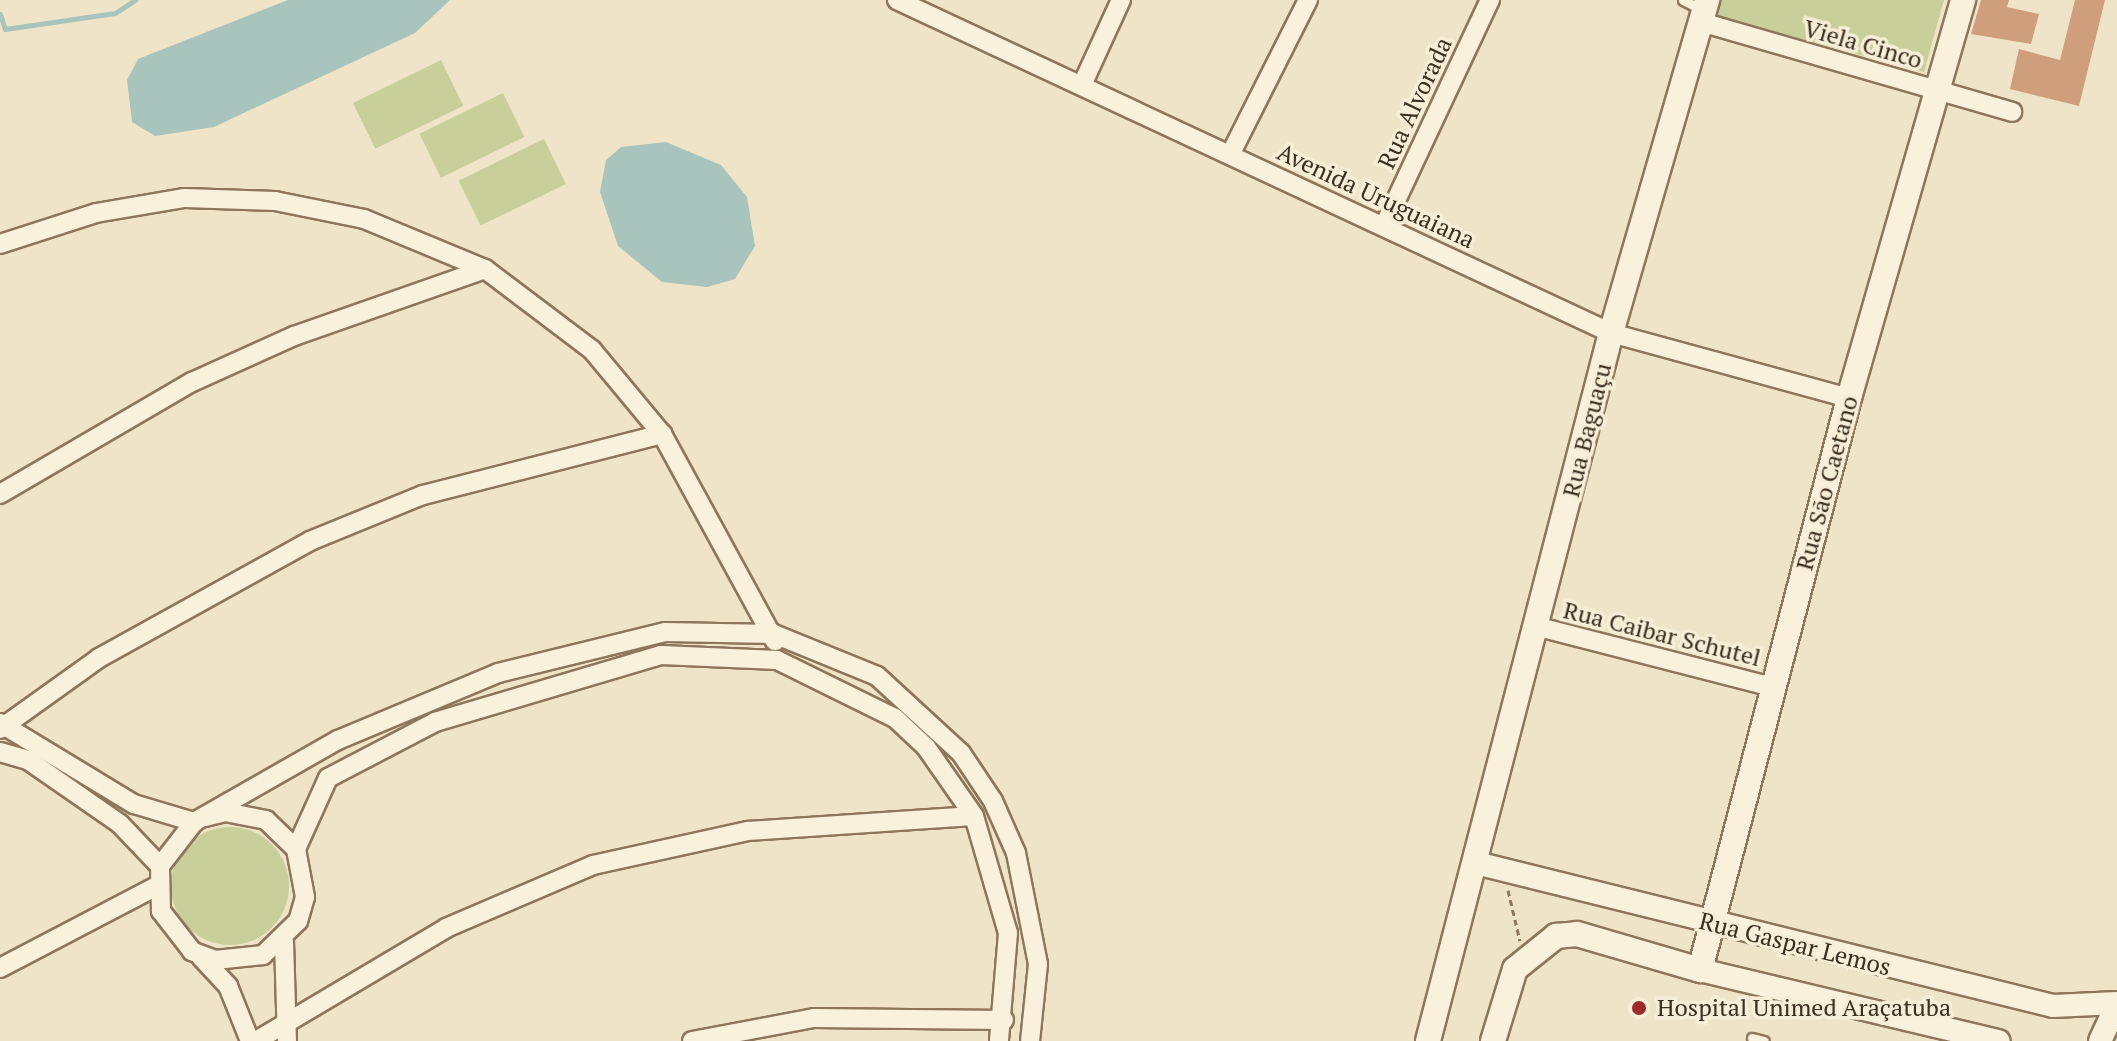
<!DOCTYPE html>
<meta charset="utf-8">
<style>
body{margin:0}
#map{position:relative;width:2117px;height:1041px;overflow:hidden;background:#f0e4c8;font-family:"PT Serif",serif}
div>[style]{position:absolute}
.green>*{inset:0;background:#c9cf9b;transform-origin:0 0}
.round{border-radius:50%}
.water>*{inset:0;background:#a9c4bc}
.stream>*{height:5px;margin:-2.5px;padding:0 2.5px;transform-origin:2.5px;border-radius:2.5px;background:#a9c4bc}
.building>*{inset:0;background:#cf9f7d}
.path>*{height:3px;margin-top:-1.5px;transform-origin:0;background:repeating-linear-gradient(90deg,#8d765c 0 6px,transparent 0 10px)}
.roads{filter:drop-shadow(2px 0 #8d765c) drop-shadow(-2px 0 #8d765c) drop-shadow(0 2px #8d765c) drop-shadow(0 -2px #8d765c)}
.service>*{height:9px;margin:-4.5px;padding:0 4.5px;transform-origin:4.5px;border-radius:4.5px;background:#faf1dc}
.minor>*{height:18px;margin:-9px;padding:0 9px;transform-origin:9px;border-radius:9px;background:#faf1dc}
.tertiary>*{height:22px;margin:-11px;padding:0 11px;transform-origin:11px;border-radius:11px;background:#faf1dc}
.secondary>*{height:24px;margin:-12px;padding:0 12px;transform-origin:12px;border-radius:12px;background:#faf1dc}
.dots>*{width:22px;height:22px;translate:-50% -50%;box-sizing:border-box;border:4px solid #f7eed8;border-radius:50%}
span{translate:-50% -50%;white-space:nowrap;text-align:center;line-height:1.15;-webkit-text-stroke:7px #f7eed8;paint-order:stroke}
.street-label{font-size:24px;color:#3d2e20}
.poi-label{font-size:24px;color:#3d2e20}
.left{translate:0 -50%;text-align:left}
</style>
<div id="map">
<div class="green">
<i style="clip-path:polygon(1715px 0,1944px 0,1924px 72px,1710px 15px)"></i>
<i style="left:441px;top:60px;width:51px;height:98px;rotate:64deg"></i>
<i style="left:503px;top:93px;width:49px;height:93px;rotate:64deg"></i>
<i style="left:544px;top:139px;width:50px;height:95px;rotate:64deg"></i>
<i class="round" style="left:171px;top:827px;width:118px;height:118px"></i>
</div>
<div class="water">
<i style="clip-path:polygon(288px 0,450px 0,415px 33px,214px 127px,155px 136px,132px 122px,127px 80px,138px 59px)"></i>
<i style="clip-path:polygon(666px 142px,721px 165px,747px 197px,755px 246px,735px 279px,707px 287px,662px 282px,618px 246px,600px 192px,606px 160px,621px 147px)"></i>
</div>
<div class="stream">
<i style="left:0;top:14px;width:16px;rotate:72deg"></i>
<i style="left:5px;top:29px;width:111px;rotate:-8.3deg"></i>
<i style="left:115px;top:13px;width:24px;rotate:-33deg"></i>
</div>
<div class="building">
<i style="clip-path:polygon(1981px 0,2009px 0,2007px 7px,2039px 14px,2031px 44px,1971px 34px)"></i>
<i style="clip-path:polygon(2075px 0,2105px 0,2079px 106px,2010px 89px,2019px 49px,2060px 60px)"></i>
</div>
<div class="path">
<i style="left:1508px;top:890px;width:52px;rotate:76.8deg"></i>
</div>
<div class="roads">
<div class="service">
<i style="left:1683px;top:0;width:20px;rotate:27deg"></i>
<i style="left:1752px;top:1038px;width:12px;rotate:14deg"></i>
</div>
<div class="minor">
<i style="left:897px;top:0;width:788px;rotate:25deg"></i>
<i style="left:1611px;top:333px;width:247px;rotate:15.3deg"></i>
<i style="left:1701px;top:22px;width:324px;rotate:16.1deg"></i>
<i style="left:1082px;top:85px;width:94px;rotate:-65.4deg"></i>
<i style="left:1230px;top:155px;width:174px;rotate:-63.3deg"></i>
<i style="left:1384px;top:226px;width:250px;rotate:-64.9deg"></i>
<i style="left:0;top:244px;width:101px;rotate:-17.9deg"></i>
<i style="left:96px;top:213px;width:90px;rotate:-9.6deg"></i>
<i style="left:185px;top:198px;width:90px;rotate:1.9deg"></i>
<i style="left:275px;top:201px;width:91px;rotate:11.4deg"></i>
<i style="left:364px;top:219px;width:131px;rotate:22.5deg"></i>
<i style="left:485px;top:269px;width:134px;rotate:37.1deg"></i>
<i style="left:592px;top:350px;width:109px;rotate:50.2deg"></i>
<i style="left:662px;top:434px;width:236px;rotate:61.4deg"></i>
<i style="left:0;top:494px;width:222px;rotate:-30.3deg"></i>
<i style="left:192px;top:382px;width:112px;rotate:-24.3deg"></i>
<i style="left:294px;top:336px;width:202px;rotate:-19.3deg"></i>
<i style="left:1539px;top:627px;width:242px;rotate:14.4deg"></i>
<i style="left:0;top:723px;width:157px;rotate:31.2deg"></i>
<i style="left:134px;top:804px;width:63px;rotate:16.7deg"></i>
<i style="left:0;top:729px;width:122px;rotate:-35.6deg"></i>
<i style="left:99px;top:658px;width:241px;rotate:-29deg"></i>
<i style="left:310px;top:541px;width:122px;rotate:-22.2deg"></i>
<i style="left:423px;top:495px;width:247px;rotate:-14.3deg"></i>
<i style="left:0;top:752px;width:29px;rotate:16deg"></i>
<i style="left:28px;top:760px;width:112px;rotate:34.8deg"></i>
<i style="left:120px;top:824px;width:58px;rotate:46.4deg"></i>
<i style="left:205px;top:817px;width:21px;rotate:-14deg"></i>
<i style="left:225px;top:812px;width:42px;rotate:11deg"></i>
<i style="left:266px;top:820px;width:42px;rotate:44deg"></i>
<i style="left:296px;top:849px;width:49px;rotate:79.4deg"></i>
<i style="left:305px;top:897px;width:25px;rotate:106deg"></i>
<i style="left:298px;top:921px;width:49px;rotate:135.8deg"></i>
<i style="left:263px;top:955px;width:48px;rotate:174.1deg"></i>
<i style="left:215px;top:960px;width:25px;rotate:-159deg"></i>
<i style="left:192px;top:951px;width:51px;rotate:-127.8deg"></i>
<i style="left:161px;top:911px;width:45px;rotate:-91.3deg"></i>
<i style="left:160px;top:866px;width:56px;rotate:-52.3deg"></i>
<i style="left:194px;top:822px;width:166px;rotate:-29.7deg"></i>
<i style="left:338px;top:740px;width:173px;rotate:-22.7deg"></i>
<i style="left:498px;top:673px;width:172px;rotate:-13.8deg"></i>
<i style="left:665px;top:632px;width:109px;rotate:1.1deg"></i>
<i style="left:774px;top:634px;width:111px;rotate:22.2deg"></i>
<i style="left:877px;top:676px;width:114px;rotate:42.5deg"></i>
<i style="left:961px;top:753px;width:58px;rotate:56.3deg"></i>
<i style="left:993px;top:801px;width:57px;rotate:66.1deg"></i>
<i style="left:1016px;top:853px;width:113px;rotate:78.8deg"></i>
<i style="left:1038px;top:964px;width:77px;rotate:95.9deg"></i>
<i style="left:296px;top:849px;width:78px;rotate:-65.7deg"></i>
<i style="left:328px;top:778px;width:121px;rotate:-27.6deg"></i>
<i style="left:435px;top:722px;width:236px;rotate:-16.5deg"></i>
<i style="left:661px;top:655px;width:116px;rotate:2.5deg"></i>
<i style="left:777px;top:660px;width:131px;rotate:26.2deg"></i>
<i style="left:895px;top:718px;width:42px;rotate:43.1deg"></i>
<i style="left:926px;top:747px;width:84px;rotate:55.2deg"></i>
<i style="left:974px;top:816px;width:122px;rotate:73.8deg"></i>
<i style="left:1008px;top:933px;width:108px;rotate:94.8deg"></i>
<i style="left:284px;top:941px;width:100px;rotate:88.3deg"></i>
<i style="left:201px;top:957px;width:40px;rotate:47deg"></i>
<i style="left:228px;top:986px;width:59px;rotate:68.2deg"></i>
<i style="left:0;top:968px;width:177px;rotate:-27.6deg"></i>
<i style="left:256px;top:1041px;width:221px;rotate:-30.7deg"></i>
<i style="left:446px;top:928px;width:160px;rotate:-23.2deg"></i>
<i style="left:593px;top:865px;width:159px;rotate:-12.4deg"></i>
<i style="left:748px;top:831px;width:226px;rotate:-3.8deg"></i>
<i style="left:692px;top:1041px;width:124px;rotate:-10.7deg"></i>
<i style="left:814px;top:1018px;width:190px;rotate:0.6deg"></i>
</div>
<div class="tertiary">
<i style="left:1476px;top:863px;width:594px;rotate:13.92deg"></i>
<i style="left:2053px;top:1006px;width:64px;rotate:-2.7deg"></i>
<i style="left:1700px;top:970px;width:307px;rotate:13.4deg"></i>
<i style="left:2100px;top:1041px;width:40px;rotate:-65deg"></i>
</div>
<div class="secondary">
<i style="left:1428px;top:1041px;width:731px;rotate:-75.51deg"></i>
<i style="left:1611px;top:333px;width:347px;rotate:-73.9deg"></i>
<i style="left:1493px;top:1041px;width:75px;rotate:-73deg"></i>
<i style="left:1515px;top:969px;width:53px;rotate:-38.8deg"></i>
<i style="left:1556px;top:936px;width:21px;rotate:-5deg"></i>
<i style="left:1577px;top:934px;width:128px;rotate:16.3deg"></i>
<i style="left:1700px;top:970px;width:591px;rotate:-75.4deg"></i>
<i style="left:1849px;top:398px;width:414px;rotate:-74deg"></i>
</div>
</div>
<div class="dots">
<i style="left:1639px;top:1008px;background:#9e2a2b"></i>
</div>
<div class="street-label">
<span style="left:1863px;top:44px;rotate:16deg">Viela Cinco</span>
<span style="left:1415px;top:103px;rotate:-65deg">Rua Alvorada</span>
<span style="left:1376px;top:196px;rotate:25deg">Avenida Uruguaiana</span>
<span style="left:1587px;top:430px;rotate:-76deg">Rua Baguaçu</span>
<span style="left:1827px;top:483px;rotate:-75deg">Rua São Caetano</span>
<span style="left:1662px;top:634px;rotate:14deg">Rua Caibar Schutel</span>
<span style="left:1795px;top:944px;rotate:14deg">Rua Gaspar Lemos</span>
</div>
<div class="poi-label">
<span class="left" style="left:1657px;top:1008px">Hospital Unimed Araçatuba</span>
</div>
</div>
